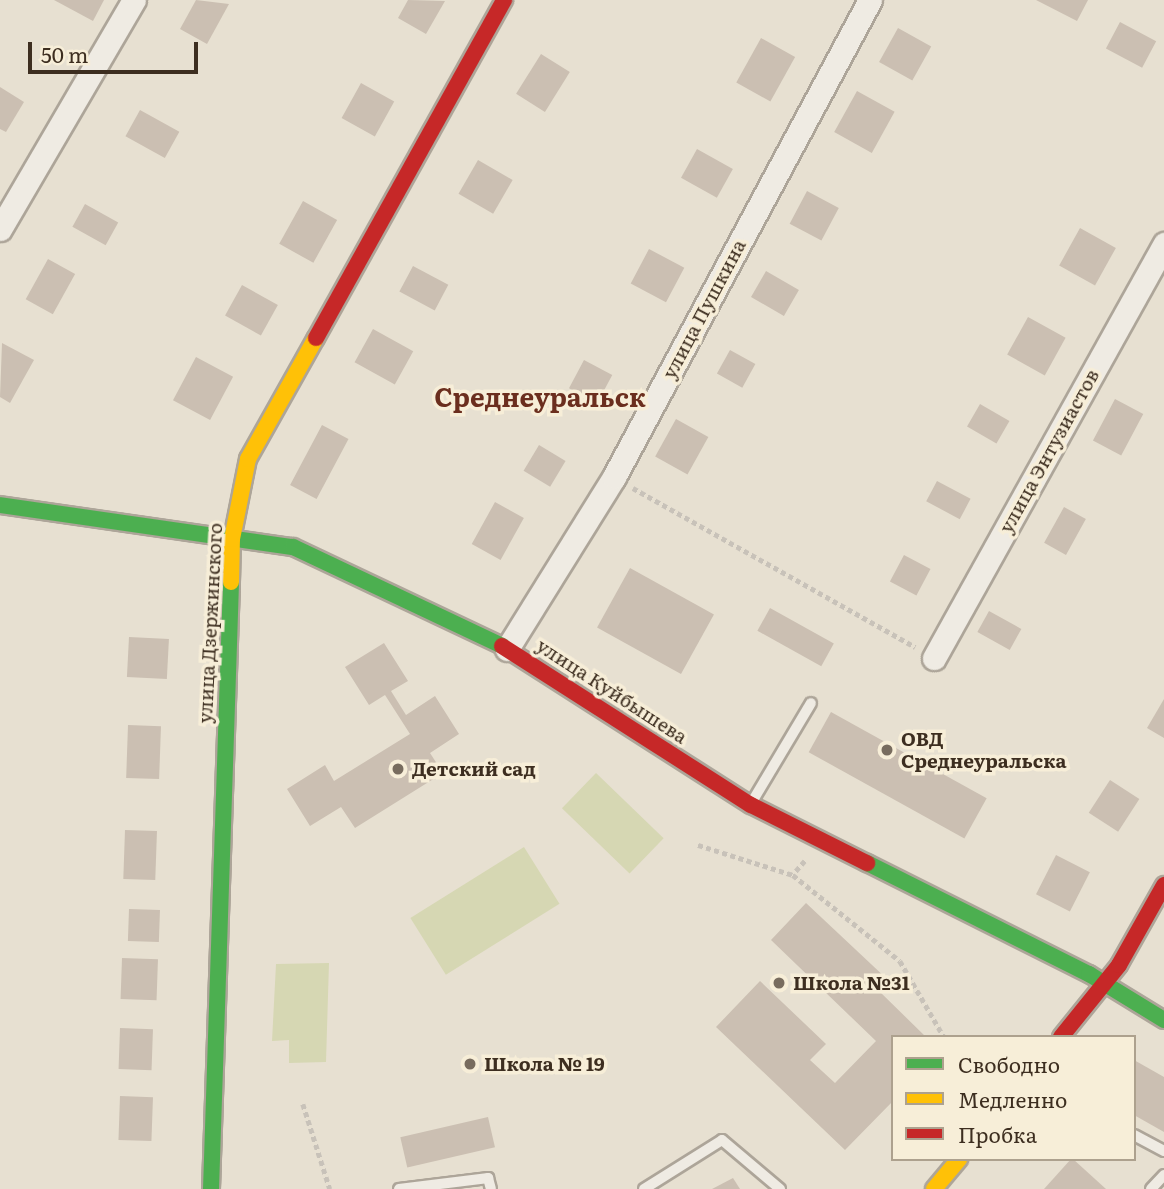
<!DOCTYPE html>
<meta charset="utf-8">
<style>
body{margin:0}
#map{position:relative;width:1164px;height:1189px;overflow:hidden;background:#e7e0d1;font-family:Literata,serif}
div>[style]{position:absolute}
.green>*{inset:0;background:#d6d7b3;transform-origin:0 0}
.building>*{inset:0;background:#cbbfb2;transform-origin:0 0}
.path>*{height:4.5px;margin-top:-2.25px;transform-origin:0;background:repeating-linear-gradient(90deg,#c8c2b9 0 5px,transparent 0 8.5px)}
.roads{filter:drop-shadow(2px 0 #ada599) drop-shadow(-2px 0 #ada599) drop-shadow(0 2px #ada599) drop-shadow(0 -2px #ada599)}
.lane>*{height:10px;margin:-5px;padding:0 5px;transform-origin:5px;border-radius:5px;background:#efebe3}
.street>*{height:23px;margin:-11.5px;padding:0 11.5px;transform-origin:11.5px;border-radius:11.5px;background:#efebe3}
.fast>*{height:16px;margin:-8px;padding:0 8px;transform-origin:8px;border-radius:8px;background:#4caf50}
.slow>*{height:16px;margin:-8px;padding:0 8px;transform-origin:8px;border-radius:8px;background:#ffc107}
.jam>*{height:16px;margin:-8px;padding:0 8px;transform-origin:8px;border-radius:8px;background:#c62828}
.dots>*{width:19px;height:19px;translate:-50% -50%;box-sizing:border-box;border:4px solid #f7eed8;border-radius:50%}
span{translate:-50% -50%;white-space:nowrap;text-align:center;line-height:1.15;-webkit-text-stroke:7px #f7eed8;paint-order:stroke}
.street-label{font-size:19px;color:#3d2e20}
.poi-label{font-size:19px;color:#3d2e20;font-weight:700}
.left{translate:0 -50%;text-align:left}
.district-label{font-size:26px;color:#6b2e1e;font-weight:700}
.legend{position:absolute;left:891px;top:1035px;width:245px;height:126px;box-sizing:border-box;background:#f7eed8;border:2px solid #ada18e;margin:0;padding:9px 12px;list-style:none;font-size:21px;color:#3d2e20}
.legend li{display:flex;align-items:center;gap:14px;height:35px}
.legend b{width:35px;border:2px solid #ada18e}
.scale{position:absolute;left:28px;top:42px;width:170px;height:32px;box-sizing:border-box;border:4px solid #3d2e20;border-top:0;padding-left:9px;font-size:21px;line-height:24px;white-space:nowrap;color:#3d2e20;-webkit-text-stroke:5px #f7eed8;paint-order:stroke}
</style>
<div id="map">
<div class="green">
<i style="left:596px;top:773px;width:94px;height:49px;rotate:44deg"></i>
<i style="left:524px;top:847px;width:67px;height:134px;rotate:58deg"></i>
<i style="clip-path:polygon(329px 963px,326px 1062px,289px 1063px,289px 1040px,272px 1041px,276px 964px)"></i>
</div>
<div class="building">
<i style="clip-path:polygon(54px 0,104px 0,93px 21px)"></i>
<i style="clip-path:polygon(196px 0,229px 4px,207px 44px,180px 29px)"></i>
<i style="clip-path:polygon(408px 0,445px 1px,426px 34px,398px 18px)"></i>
<i style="clip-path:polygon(1036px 0,1088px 0,1077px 21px)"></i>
<i style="left:1120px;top:22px;width:41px;height:30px;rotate:28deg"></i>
<i style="left:898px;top:28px;width:38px;height:39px;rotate:29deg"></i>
<i style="left:761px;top:38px;width:39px;height:51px;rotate:29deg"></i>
<i style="left:541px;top:54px;width:34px;height:47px;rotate:32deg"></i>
<i style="left:361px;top:83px;width:38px;height:40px;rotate:29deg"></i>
<i style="clip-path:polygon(0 87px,24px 102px,6px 132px,0 129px)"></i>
<i style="left:857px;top:91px;width:43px;height:47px;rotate:29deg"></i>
<i style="left:140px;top:110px;width:45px;height:30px;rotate:29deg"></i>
<i style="left:697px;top:149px;width:41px;height:33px;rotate:29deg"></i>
<i style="left:478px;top:160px;width:40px;height:39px;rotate:30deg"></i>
<i style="left:807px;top:191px;width:36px;height:37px;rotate:28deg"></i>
<i style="left:303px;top:201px;width:39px;height:49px;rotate:29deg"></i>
<i style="left:85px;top:204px;width:38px;height:26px;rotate:29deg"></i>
<i style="left:1080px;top:228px;width:41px;height:43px;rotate:29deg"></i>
<i style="left:649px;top:249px;width:40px;height:39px;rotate:28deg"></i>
<i style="left:48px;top:259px;width:31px;height:46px;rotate:29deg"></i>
<i style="left:413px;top:266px;width:40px;height:29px;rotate:28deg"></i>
<i style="left:766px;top:271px;width:38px;height:30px;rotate:30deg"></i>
<i style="left:242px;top:285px;width:41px;height:35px;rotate:29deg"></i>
<i style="left:1028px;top:317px;width:43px;height:43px;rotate:29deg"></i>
<i style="left:373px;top:329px;width:46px;height:38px;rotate:29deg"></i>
<i style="clip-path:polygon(2px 343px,34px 360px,10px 403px,0 397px)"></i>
<i style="left:730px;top:350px;width:29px;height:27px;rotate:29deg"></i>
<i style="left:196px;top:357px;width:42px;height:49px;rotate:28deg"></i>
<i style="left:584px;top:360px;width:32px;height:32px;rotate:28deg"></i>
<i style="left:1115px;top:399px;width:32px;height:47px;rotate:28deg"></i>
<i style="left:980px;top:404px;width:34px;height:26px;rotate:30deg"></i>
<i style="left:676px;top:419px;width:37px;height:43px;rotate:29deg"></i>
<i style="left:322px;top:425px;width:30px;height:68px;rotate:28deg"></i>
<i style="left:539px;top:445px;width:31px;height:30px;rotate:31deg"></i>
<i style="left:937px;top:481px;width:38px;height:23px;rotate:28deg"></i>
<i style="left:495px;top:502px;width:33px;height:48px;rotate:29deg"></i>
<i style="left:1064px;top:507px;width:25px;height:41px;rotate:29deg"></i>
<i style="left:904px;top:555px;width:30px;height:30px;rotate:28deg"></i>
<i style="left:630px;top:568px;width:96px;height:68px;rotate:29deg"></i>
<i style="left:770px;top:608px;width:73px;height:26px;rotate:29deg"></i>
<i style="left:989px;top:611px;width:37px;height:24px;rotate:29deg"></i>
<i style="left:129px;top:637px;width:40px;height:40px;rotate:3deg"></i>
<i style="clip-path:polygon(384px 643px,408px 681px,391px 691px,406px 715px,435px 696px,459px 734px,430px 753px,443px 773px,355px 828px,341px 807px,310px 826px,287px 789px,325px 765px,334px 781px,410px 734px,385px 695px,369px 705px,345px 667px)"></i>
<i style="clip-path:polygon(1164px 699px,1164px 738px,1147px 728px)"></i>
<i style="left:831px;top:712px;width:178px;height:46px;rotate:29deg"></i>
<i style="left:128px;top:725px;width:33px;height:53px;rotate:2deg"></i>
<i style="left:1110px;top:780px;width:35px;height:39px;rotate:33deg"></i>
<i style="left:125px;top:830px;width:32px;height:49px;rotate:2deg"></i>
<i style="left:1056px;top:855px;width:38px;height:44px;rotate:27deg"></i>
<i style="clip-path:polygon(806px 903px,888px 980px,878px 990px,926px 1037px,893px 1037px,893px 1101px,845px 1150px,716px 1027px,760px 981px,826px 1044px,810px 1060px,835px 1083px,876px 1041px,771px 940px)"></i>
<i style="left:129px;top:909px;width:31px;height:32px;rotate:2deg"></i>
<i style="left:122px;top:958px;width:36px;height:41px;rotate:2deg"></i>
<i style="left:120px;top:1028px;width:33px;height:41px;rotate:2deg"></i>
<i style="clip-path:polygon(1134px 1060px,1164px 1077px,1164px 1132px,1134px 1115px)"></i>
<i style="left:120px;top:1096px;width:33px;height:44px;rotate:2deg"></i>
<i style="left:488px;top:1117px;width:31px;height:90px;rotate:77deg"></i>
<i style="clip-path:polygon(1071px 1159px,1073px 1159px,1106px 1189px,1044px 1189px)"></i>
<i style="clip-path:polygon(733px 1178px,740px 1189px,712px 1189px)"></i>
</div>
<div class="path">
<i style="left:633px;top:488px;width:324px;rotate:29.4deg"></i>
<i style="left:698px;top:845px;width:100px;rotate:17.5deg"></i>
<i style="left:805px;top:861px;width:18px;rotate:131deg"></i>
<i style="left:793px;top:875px;width:137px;rotate:38.8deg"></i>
<i style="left:900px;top:961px;width:88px;rotate:59.9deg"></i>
<i style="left:303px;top:1104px;width:89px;rotate:72.4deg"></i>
</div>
<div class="roads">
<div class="lane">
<i style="left:752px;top:802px;width:115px;rotate:-59.2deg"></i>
<i style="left:1134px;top:1135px;width:34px;rotate:28deg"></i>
<i style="left:399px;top:1189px;width:90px;rotate:-7deg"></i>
<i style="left:488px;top:1178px;width:11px;rotate:75deg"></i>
<i style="left:644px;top:1189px;width:92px;rotate:-32.1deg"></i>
<i style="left:722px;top:1140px;width:76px;rotate:40.2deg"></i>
<i style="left:1151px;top:1189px;width:19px;rotate:-47deg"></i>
</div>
<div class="street">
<i style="left:0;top:229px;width:265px;rotate:-59.7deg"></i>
<i style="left:507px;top:649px;width:203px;rotate:-58.1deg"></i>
<i style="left:614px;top:477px;width:541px;rotate:-61.78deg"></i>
<i style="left:934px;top:658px;width:474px;rotate:-60.9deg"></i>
</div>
<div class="fast">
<i style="left:0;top:505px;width:296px;rotate:8.2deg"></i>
<i style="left:293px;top:547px;width:231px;rotate:25.3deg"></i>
<i style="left:867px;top:863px;width:248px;rotate:26.6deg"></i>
<i style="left:1089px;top:974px;width:88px;rotate:31.5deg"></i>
<i style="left:211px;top:1189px;width:607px;rotate:-88.11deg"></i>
</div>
<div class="slow">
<i style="left:231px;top:582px;width:43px;rotate:-88.7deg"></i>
<i style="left:232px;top:539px;width:82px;rotate:-78.7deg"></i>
<i style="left:248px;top:459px;width:139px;rotate:-60.7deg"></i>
<i style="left:934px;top:1189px;width:39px;rotate:-50deg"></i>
</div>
<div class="jam">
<i style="left:316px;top:338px;width:387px;rotate:-60.9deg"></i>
<i style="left:502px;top:646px;width:295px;rotate:32.6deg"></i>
<i style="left:751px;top:805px;width:130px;rotate:26.6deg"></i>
<i style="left:1061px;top:1037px;width:92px;rotate:-51.1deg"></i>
<i style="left:1119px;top:965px;width:92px;rotate:-60.6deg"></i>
</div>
</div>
<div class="dots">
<i style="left:887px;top:750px;background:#786c5e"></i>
<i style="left:398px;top:769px;background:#786c5e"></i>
<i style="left:779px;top:983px;background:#786c5e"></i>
<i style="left:470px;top:1064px;background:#786c5e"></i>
</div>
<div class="street-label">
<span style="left:704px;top:309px;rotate:-62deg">улица Пушкина</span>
<span style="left:1049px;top:451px;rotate:-61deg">улица Энтузиастов</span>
<span style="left:210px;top:623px;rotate:-87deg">улица Дзержинского</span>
<span style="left:612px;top:691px;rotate:33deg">улица Куйбышева</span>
</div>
<div class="poi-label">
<span class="left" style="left:901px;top:750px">ОВД<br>Среднеуральска</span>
<span class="left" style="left:412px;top:769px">Детский сад</span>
<span class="left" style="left:793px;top:983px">Школа №31</span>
<span class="left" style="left:484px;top:1064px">Школа № 19</span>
</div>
<div class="district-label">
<span style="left:540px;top:396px">Среднеуральск</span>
</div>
<ul class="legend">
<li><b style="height:9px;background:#4caf50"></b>Свободно</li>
<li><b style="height:9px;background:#ffc107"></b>Медленно</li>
<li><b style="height:9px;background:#c62828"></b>Пробка</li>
</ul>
<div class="scale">50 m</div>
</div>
